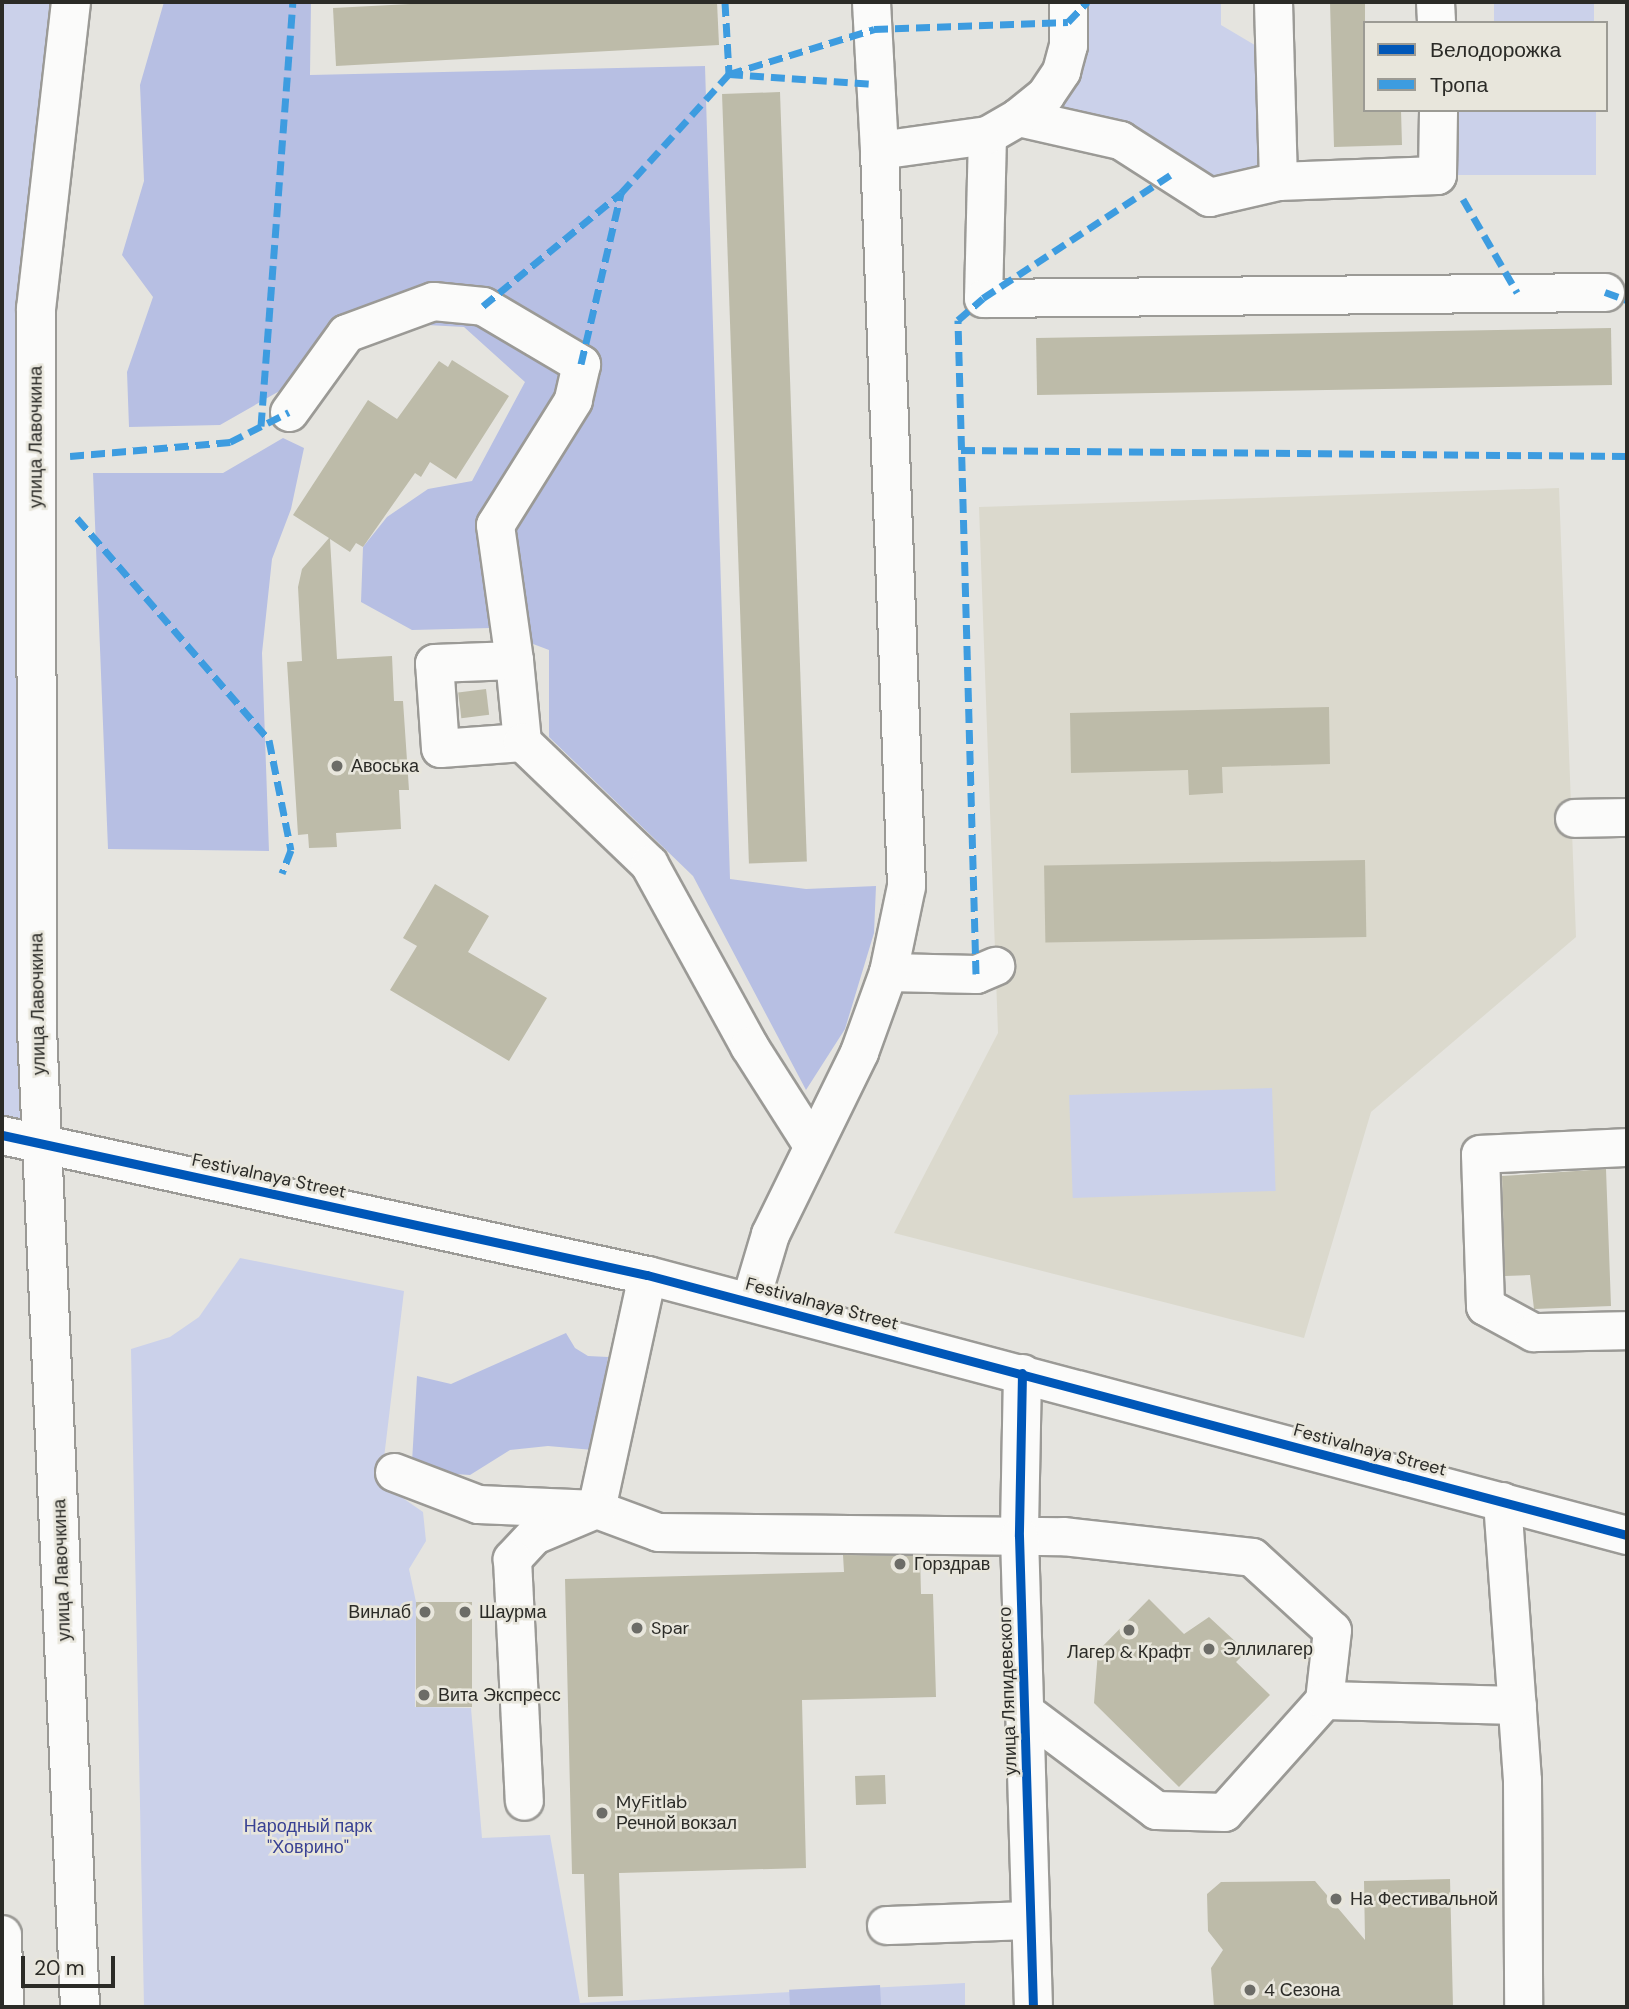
<!DOCTYPE html>
<meta charset="utf-8">
<style>
body{margin:0}
#map{position:relative;width:1629px;height:2009px;overflow:hidden;background:#e5e4df;font-family:"DM Sans",sans-serif}
div>[style]{position:absolute}
.built>*{inset:0;background:#dbd9cd}
.green>*{inset:0;background:#cbd1ea;transform-origin:0 0}
.forest>*{inset:0;background:#b7bfe3;transform-origin:0 0}
.building>*{inset:0;background:#bdbba9;transform-origin:0 0}
.roads{filter:drop-shadow(2px 0 #9b9a96) drop-shadow(-2px 0 #9b9a96) drop-shadow(0 2px #9b9a96) drop-shadow(0 -2px #9b9a96)}
.minor>*{height:37px;margin:-18.5px;padding:0 18.5px;transform-origin:18.5px;border-radius:18.5px;background:#fbfbfa}
.major>*{height:38px;margin:-19px;padding:0 19px;transform-origin:19px;border-radius:19px;background:#fbfbfa}
.quiet>*{height:7px;margin-top:-3.5px;transform-origin:0;background:repeating-linear-gradient(90deg,#3d9ce0 0 14px,transparent 0 21px)}
.cycleway>*{height:9px;margin:-4.5px;padding:0 4.5px;transform-origin:4.5px;border-radius:4.5px;background:#0057b8}
.dots>*{width:19px;height:19px;translate:-50% -50%;box-sizing:border-box;border:4px solid #e8e6dc;border-radius:50%}
span{translate:-50% -50%;white-space:nowrap;text-align:center;line-height:1.15;-webkit-text-stroke:5px #e8e6dc;paint-order:stroke}
.street-label{font-size:18px;color:#2b2b27}
.poi-label{font-size:18px;color:#2b2b27}
.left{translate:0 -50%;text-align:left}
.right{translate:-100% -50%;text-align:right}
.park-label{font-size:18px;color:#394294}
.frame{position:absolute;inset:0;border:4px solid #2b2b27;pointer-events:none}
.legend{position:absolute;left:1363px;top:21px;width:245px;height:91px;box-sizing:border-box;background:#e8e6dc;border:2px solid #9c9b94;margin:0;padding:9px 12px;list-style:none;font-size:21px;color:#2b2b27}
.legend li{display:flex;align-items:center;gap:14px;height:35px}
.legend b{width:35px;border:2px solid #9c9b94}
.scale{position:absolute;left:21px;top:1956px;width:94px;height:32px;box-sizing:border-box;border:4px solid #2b2b27;border-top:0;padding-left:9px;font-size:21px;line-height:24px;white-space:nowrap;color:#2b2b27;-webkit-text-stroke:5px #e8e6dc;paint-order:stroke}
</style>
<div id="map">
<div class="built">
<i style="clip-path:polygon(1559px 488px,1576px 937px,1371px 1112px,1304px 1338px,894px 1233px,998px 1033px,979px 507px)"></i>
</div>
<div class="green">
<i style="clip-path:polygon(2px 2px,71px 2px,36px 308px,44px 1142px,2px 1135px)"></i>
<i style="clip-path:polygon(1068px 2px,1221px 2px,1221px 25px,1275px 57px,1278px 181px,1209px 197px,1018px 117px,1045px 95px)"></i>
<i style="left:1494px;top:2px;width:100px;height:21px"></i>
<i style="left:1438px;top:110px;width:158px;height:65px"></i>
<i style="left:1272px;top:1088px;width:103px;height:203px;rotate:88deg"></i>
<i style="clip-path:polygon(240px 1258px,404px 1291px,381px 1483px,423px 1512px,426px 1541px,409px 1569px,416px 1602px,415px 1707px,471px 1708px,482px 1838px,550px 1835px,580px 2003px,965px 1983px,965px 2007px,144px 2007px,131px 1349px,170px 1337px,199px 1317px)"></i>
</div>
<div class="forest">
<i style="clip-path:polygon(164px 2px,311px 2px,310px 75px,705px 66px,730px 879px,806px 889px,876px 886px,874px 933px,845px 1029px,806px 1090px,693px 876px,549px 737px,549px 650px,491px 628px,412px 630px,361px 602px,363px 547px,387px 517px,428px 489px,472px 481px,525px 382px,464px 327px,335px 320px,283px 389px,220px 425px,129px 427px,127px 372px,153px 297px,122px 255px,144px 181px,140px 85px)"></i>
<i style="clip-path:polygon(283px 438px,304px 448px,291px 509px,272px 559px,262px 653px,269px 851px,108px 849px,93px 473px,223px 473px)"></i>
<i style="clip-path:polygon(566px 1333px,575px 1348px,588px 1356px,608px 1357px,593px 1450px,548px 1446px,510px 1450px,470px 1475px,440px 1473px,412px 1462px,417px 1376px,451px 1384px)"></i>
<i style="left:880px;top:1985px;width:22px;height:91px;rotate:87deg"></i>
</div>
<div class="building">
<i style="clip-path:polygon(449px 2px,717px 2px,719px 45px,336px 66px,333px 8px)"></i>
<i style="clip-path:polygon(1330px 2px,1365px 2px,1365px 110px,1401px 110px,1402px 145px,1334px 147px)"></i>
<i style="left:780px;top:92px;width:770px;height:58px;rotate:88deg"></i>
<i style="left:1611px;top:328px;width:57px;height:575px;rotate:89deg"></i>
<i style="clip-path:polygon(452px 360px,509px 396px,456px 479px,430px 462px,421px 477px,415px 473px,363px 547px,356px 543px,350px 552px,330px 539px,337px 659px,392px 656px,394px 701px,403px 701px,409px 790px,399px 790px,401px 829px,336px 833px,337px 847px,309px 848px,308px 834px,298px 835px,287px 662px,302px 661px,298px 587px,302px 569px,329px 538px,293px 515px,368px 400px,397px 419px,439px 361px,448px 367px)"></i>
<i style="left:486px;top:689px;width:26px;height:28px;rotate:83deg"></i>
<i style="clip-path:polygon(1329px 707px,1330px 764px,1222px 767px,1223px 793px,1189px 795px,1188px 770px,1071px 773px,1070px 713px)"></i>
<i style="left:1365px;top:860px;width:77px;height:321px;rotate:89deg"></i>
<i style="clip-path:polygon(435px 884px,489px 916px,468px 952px,547px 998px,509px 1061px,390px 990px,417px 946px,403px 938px)"></i>
<i style="clip-path:polygon(1606px 1169px,1611px 1306px,1534px 1309px,1530px 1275px,1505px 1276px,1502px 1176px)"></i>
<i style="clip-path:polygon(843px 1555px,920px 1556px,921px 1594px,933px 1594px,936px 1697px,802px 1700px,806px 1868px,619px 1873px,623px 1996px,588px 1997px,584px 1874px,572px 1874px,565px 1579px,844px 1572px)"></i>
<i style="clip-path:polygon(1149px 1599px,1184px 1634px,1209px 1617px,1237px 1643px,1233px 1647px,1242px 1656px,1236px 1662px,1270px 1695px,1179px 1787px,1094px 1703px,1098px 1651px)"></i>
<i style="left:416px;top:1602px;width:56px;height:105px"></i>
<i style="left:885px;top:1775px;width:29px;height:30px;rotate:88deg"></i>
<i style="clip-path:polygon(1450px 1879px,1453px 2007px,1214px 2007px,1211px 1968px,1223px 1950px,1208px 1931px,1207px 1894px,1221px 1882px,1315px 1881px,1365px 1940px,1364px 1881px)"></i>
</div>
<div class="roads">
<div class="minor">
<i style="left:871px;top:2px;width:148px;rotate:86.9deg"></i>
<i style="left:1273px;top:2px;width:179px;rotate:88.4deg"></i>
<i style="left:1435px;top:2px;width:21px;rotate:87deg"></i>
<i style="left:1018px;top:117px;width:105px;rotate:12.7deg"></i>
<i style="left:1120px;top:140px;width:106px;rotate:32.6deg"></i>
<i style="left:1209px;top:197px;width:71px;rotate:-13.1deg"></i>
<i style="left:1278px;top:181px;width:159px;rotate:-2.2deg"></i>
<i style="left:1437px;top:175px;width:65px;rotate:-89.1deg"></i>
<i style="left:987px;top:135px;width:163px;rotate:91.4deg"></i>
<i style="left:983px;top:298px;width:622px;rotate:-0.55deg"></i>
<i style="left:289px;top:412px;width:97px;rotate:-54.2deg"></i>
<i style="left:346px;top:333px;width:93px;rotate:-20.2deg"></i>
<i style="left:433px;top:301px;width:50px;rotate:5.7deg"></i>
<i style="left:483px;top:306px;width:114px;rotate:30.6deg"></i>
<i style="left:581px;top:364px;width:37px;rotate:103deg"></i>
<i style="left:573px;top:400px;width:147px;rotate:122deg"></i>
<i style="left:495px;top:525px;width:136px;rotate:82deg"></i>
<i style="left:514px;top:660px;width:82px;rotate:84.4deg"></i>
<i style="left:522px;top:742px;width:82px;rotate:175.8deg"></i>
<i style="left:440px;top:748px;width:85px;rotate:-94deg"></i>
<i style="left:434px;top:663px;width:80px;rotate:-2.1deg"></i>
<i style="left:522px;top:742px;width:176px;rotate:43.8deg"></i>
<i style="left:649px;top:864px;width:208px;rotate:61.2deg"></i>
<i style="left:749px;top:1046px;width:117px;rotate:57.5deg"></i>
<i style="left:1574px;top:818px;width:53px;rotate:-1.1deg"></i>
<i style="left:888px;top:972px;width:88px;rotate:1.3deg"></i>
<i style="left:976px;top:974px;width:21px;rotate:-23deg"></i>
<i style="left:2px;top:1135px;width:660px;rotate:12.25deg"></i>
<i style="left:647px;top:1275px;width:1014px;rotate:14.86deg"></i>
<i style="left:1627px;top:1147px;width:147px;rotate:177.3deg"></i>
<i style="left:1480px;top:1154px;width:152px;rotate:88.1deg"></i>
<i style="left:1485px;top:1306px;width:55px;rotate:28.4deg"></i>
<i style="left:1533px;top:1332px;width:94px;rotate:-1.2deg"></i>
<i style="left:647px;top:1275px;width:239px;rotate:102.3deg"></i>
<i style="left:596px;top:1509px;width:66px;rotate:20.4deg"></i>
<i style="left:658px;top:1532px;width:405px;rotate:0.6deg"></i>
<i style="left:1063px;top:1536px;width:190px;rotate:6.3deg"></i>
<i style="left:1252px;top:1557px;width:108px;rotate:42.4deg"></i>
<i style="left:1332px;top:1630px;width:70px;rotate:96.5deg"></i>
<i style="left:1324px;top:1700px;width:150px;rotate:131.8deg"></i>
<i style="left:1224px;top:1812px;width:68px;rotate:-178.3deg"></i>
<i style="left:1156px;top:1810px;width:165px;rotate:-143.1deg"></i>
<i style="left:750px;top:1301px;width:70px;rotate:-73.4deg"></i>
<i style="left:770px;top:1234px;width:203px;rotate:-63.9deg"></i>
<i style="left:859px;top:1052px;width:85px;rotate:-70.1deg"></i>
<i style="left:888px;top:972px;width:88px;rotate:-78.2deg"></i>
<i style="left:906px;top:886px;width:736px;rotate:-92.1deg"></i>
<i style="left:879px;top:150px;width:109px;rotate:-7.9deg"></i>
<i style="left:987px;top:135px;width:36px;rotate:-30deg"></i>
<i style="left:1018px;top:117px;width:35px;rotate:-39deg"></i>
<i style="left:1045px;top:95px;width:29px;rotate:-56deg"></i>
<i style="left:1061px;top:71px;width:27px;rotate:-75deg"></i>
<i style="left:1068px;top:45px;width:43px;rotate:-90deg"></i>
<i style="left:1022px;top:1373px;width:163px;rotate:91.1deg"></i>
<i style="left:1019px;top:1536px;width:471px;rotate:88.3deg"></i>
<i style="left:394px;top:1472px;width:90px;rotate:20.9deg"></i>
<i style="left:478px;top:1504px;width:118px;rotate:2.4deg"></i>
<i style="left:596px;top:1509px;width:67px;rotate:157.2deg"></i>
<i style="left:534px;top:1535px;width:33px;rotate:133deg"></i>
<i style="left:512px;top:1559px;width:242px;rotate:87.2deg"></i>
<i style="left:1502px;top:1501px;width:280px;rotate:85.9deg"></i>
<i style="left:1522px;top:1780px;width:227px;rotate:89.7deg"></i>
<i style="left:1324px;top:1700px;width:193px;rotate:1.5deg"></i>
<i style="left:886px;top:1925px;width:144px;rotate:-2deg"></i>
</div>
<div class="major">
<i style="left:71px;top:2px;width:308px;rotate:96.5deg"></i>
<i style="left:36px;top:308px;width:721px;rotate:89.92deg"></i>
<i style="left:37px;top:1029px;width:979px;rotate:87.48deg"></i>
<i style="left:2px;top:1935px;width:72px;rotate:88.4deg"></i>
</div>
</div>
<div class="quiet">
<i style="left:725px;top:2px;width:72px;rotate:86.8deg"></i>
<i style="left:729px;top:74px;width:146px;rotate:3.9deg"></i>
<i style="left:1463px;top:199px;width:108px;rotate:59.9deg"></i>
<i style="left:1605px;top:292px;width:23px;rotate:20deg"></i>
<i style="left:483px;top:306px;width:178px;rotate:-39.3deg"></i>
<i style="left:581px;top:364px;width:176px;rotate:-76.8deg"></i>
<i style="left:621px;top:193px;width:161px;rotate:-47.8deg"></i>
<i style="left:729px;top:74px;width:152px;rotate:-17.2deg"></i>
<i style="left:874px;top:29px;width:194px;rotate:-2.1deg"></i>
<i style="left:1068px;top:22px;width:28px;rotate:-46deg"></i>
<i style="left:261px;top:426px;width:425px;rotate:-85.7deg"></i>
<i style="left:961px;top:450px;width:666px;rotate:0.52deg"></i>
<i style="left:70px;top:456px;width:161px;rotate:-5deg"></i>
<i style="left:230px;top:442px;width:66px;rotate:-27deg"></i>
<i style="left:77px;top:518px;width:294px;rotate:49.1deg"></i>
<i style="left:269px;top:740px;width:112px;rotate:78.7deg"></i>
<i style="left:291px;top:850px;width:25px;rotate:111deg"></i>
<i style="left:976px;top:974px;width:654px;rotate:-91.58deg"></i>
<i style="left:958px;top:320px;width:33px;rotate:-41deg"></i>
<i style="left:983px;top:298px;width:227px;rotate:-33.3deg"></i>
</div>
<div class="cycleway">
<i style="left:2px;top:1135px;width:660px;rotate:12.25deg"></i>
<i style="left:647px;top:1275px;width:1014px;rotate:14.86deg"></i>
<i style="left:1022px;top:1373px;width:163px;rotate:91.1deg"></i>
<i style="left:1019px;top:1536px;width:471px;rotate:88.3deg"></i>
</div>
<div class="dots">
<i style="left:337px;top:766px;background:#6c6c67"></i>
<i style="left:900px;top:1564px;background:#6c6c67"></i>
<i style="left:425px;top:1612px;background:#6c6c67"></i>
<i style="left:465px;top:1612px;background:#6c6c67"></i>
<i style="left:637px;top:1628px;background:#6c6c67"></i>
<i style="left:1129px;top:1630px;background:#6c6c67"></i>
<i style="left:1209px;top:1649px;background:#6c6c67"></i>
<i style="left:424px;top:1695px;background:#6c6c67"></i>
<i style="left:602px;top:1813px;background:#6c6c67"></i>
<i style="left:1336px;top:1899px;background:#6c6c67"></i>
<i style="left:1250px;top:1990px;background:#6c6c67"></i>
</div>
<div class="street-label">
<span style="left:36px;top:437px;rotate:-90deg">улица Лавочкина</span>
<span style="left:38px;top:1004px;rotate:-91deg">улица Лавочкина</span>
<span style="left:269px;top:1176px;rotate:12deg">Festivalnaya Street</span>
<span style="left:822px;top:1304px;rotate:15deg">Festivalnaya Street</span>
<span style="left:1370px;top:1450px;rotate:15deg">Festivalnaya Street</span>
<span style="left:62px;top:1570px;rotate:-92deg">улица Лавочкина</span>
<span style="left:1008px;top:1691px;rotate:-92deg">улица Ляпидевского</span>
</div>
<div class="poi-label">
<span class="left" style="left:351px;top:766px">Авоська</span>
<span class="left" style="left:914px;top:1564px">Горздрав</span>
<span class="right" style="left:411px;top:1612px">Винлаб</span>
<span class="left" style="left:479px;top:1612px">Шаурма</span>
<span class="left" style="left:651px;top:1628px">Spar</span>
<span class="left" style="left:1223px;top:1649px">Эллилагер</span>
<span style="left:1129px;top:1652px">Лагер &amp; Крафт</span>
<span class="left" style="left:438px;top:1695px">Вита Экспресс</span>
<span class="left" style="left:616px;top:1813px">MyFitlab<br>Речной вокзал</span>
<span class="left" style="left:1350px;top:1899px">На Фестивальной</span>
<span class="left" style="left:1264px;top:1990px">4 Сезона</span>
</div>
<div class="park-label">
<span style="left:308px;top:1837px">Народный парк<br>"Ховрино"</span>
</div>
<div class="frame"></div>
<ul class="legend">
<li><b style="height:9px;background:#0057b8"></b>Велодорожка</li>
<li><b style="height:9px;background:#3d9ce0"></b>Тропа</li>
</ul>
<div class="scale">20 m</div>
</div>
